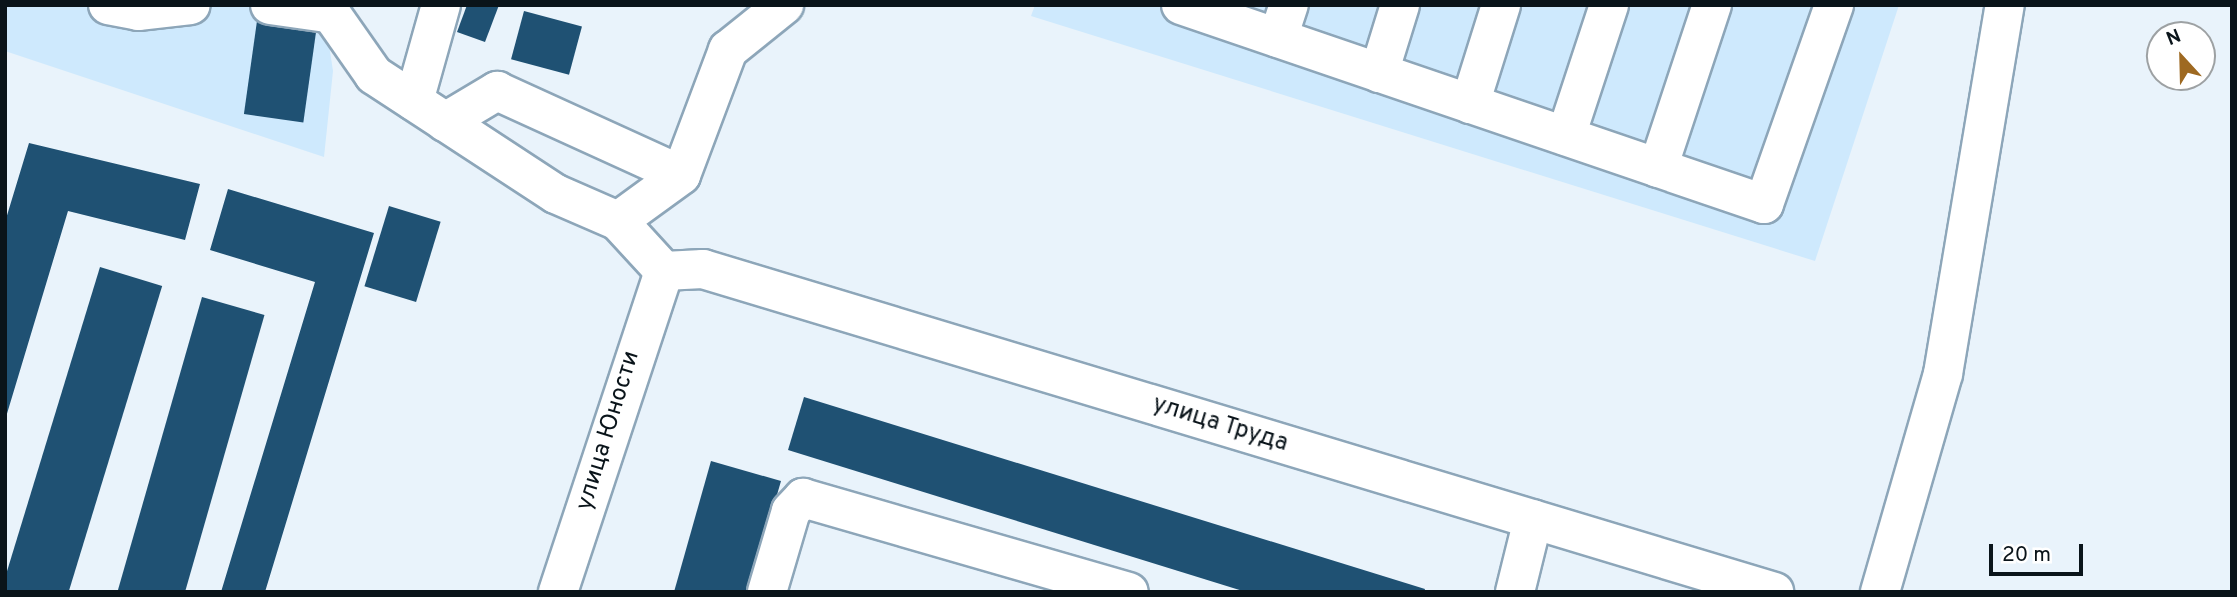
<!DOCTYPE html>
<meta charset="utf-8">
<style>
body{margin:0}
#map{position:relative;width:2237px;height:597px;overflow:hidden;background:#e9f3fb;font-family:Overpass,sans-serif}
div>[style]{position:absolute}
.built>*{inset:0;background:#cee9fd}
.building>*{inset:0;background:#1f5173;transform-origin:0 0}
.roads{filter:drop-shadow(2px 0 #8da6b9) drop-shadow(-2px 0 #8da6b9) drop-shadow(0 2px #8da6b9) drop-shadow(0 -2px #8da6b9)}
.minor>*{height:38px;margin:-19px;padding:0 19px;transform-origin:19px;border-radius:19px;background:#fff}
span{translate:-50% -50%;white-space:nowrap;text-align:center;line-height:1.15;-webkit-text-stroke:7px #fff;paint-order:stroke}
.street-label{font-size:24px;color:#0a141a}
.frame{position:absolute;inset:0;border:7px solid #0a141a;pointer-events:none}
.north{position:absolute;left:2146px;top:21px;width:70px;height:70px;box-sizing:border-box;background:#fff;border:2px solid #9da1a3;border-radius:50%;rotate:338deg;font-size:19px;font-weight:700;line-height:28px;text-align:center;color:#0a141a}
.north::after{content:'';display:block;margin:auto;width:24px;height:32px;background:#9e6921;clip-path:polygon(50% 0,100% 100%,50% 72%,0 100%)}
.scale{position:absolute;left:1989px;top:544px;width:94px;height:32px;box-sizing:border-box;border:4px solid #0a141a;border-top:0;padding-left:9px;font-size:21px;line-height:24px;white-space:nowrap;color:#0a141a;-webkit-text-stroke:5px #fff;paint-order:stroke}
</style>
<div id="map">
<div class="built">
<i style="clip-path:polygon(5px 5px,323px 5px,333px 71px,324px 157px,5px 51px)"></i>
<i style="clip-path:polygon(1035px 5px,1899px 5px,1815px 261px,1031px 16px)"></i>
</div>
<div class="building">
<i style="clip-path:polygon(467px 5px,499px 5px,485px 42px,457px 32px)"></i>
<i style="left:524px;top:11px;width:60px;height:50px;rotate:15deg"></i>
<i style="left:257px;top:21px;width:60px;height:94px;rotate:8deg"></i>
<i style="clip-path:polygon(29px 143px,200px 184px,185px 240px,68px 211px,6px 417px,5px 222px)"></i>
<i style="clip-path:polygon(228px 189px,374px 233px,265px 592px,221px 592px,315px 282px,210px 250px)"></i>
<i style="left:389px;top:206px;width:54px;height:84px;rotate:17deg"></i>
<i style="left:100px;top:267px;width:65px;height:339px;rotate:17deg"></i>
<i style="left:202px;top:297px;width:65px;height:308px;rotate:16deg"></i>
<i style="clip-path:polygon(804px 397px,1425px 589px,1424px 592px,1246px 592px,788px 450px)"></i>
<i style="clip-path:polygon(711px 461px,781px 481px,749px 592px,674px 592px)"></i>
</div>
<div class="roads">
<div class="minor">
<i style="left:108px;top:5px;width:31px;rotate:11deg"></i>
<i style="left:138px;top:11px;width:53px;rotate:-6.5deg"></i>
<i style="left:270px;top:5px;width:57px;rotate:8.1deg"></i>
<i style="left:325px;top:5px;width:85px;rotate:55deg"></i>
<i style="left:374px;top:75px;width:217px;rotate:33.2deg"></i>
<i style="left:556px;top:194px;width:68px;rotate:23.5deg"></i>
<i style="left:1181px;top:5px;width:616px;rotate:18.85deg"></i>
<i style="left:1764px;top:204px;width:211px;rotate:-70.6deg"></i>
<i style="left:1278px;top:38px;width:35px;rotate:-72deg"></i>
<i style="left:1379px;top:73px;width:71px;rotate:-72.8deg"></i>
<i style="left:414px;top:101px;width:100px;rotate:-74.3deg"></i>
<i style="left:1470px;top:104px;width:104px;rotate:-72.6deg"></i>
<i style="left:445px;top:122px;width:61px;rotate:-30.8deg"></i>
<i style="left:497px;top:91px;width:202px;rotate:24.5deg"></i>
<i style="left:1566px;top:136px;width:138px;rotate:-71.8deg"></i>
<i style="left:1658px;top:168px;width:172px;rotate:-71.7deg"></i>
<i style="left:664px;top:271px;width:39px;rotate:-3deg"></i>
<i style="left:703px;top:269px;width:1119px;rotate:16.78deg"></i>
<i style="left:664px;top:271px;width:68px;rotate:-132.6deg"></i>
<i style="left:618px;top:221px;width:78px;rotate:-36.1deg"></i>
<i style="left:681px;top:175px;width:134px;rotate:-69.4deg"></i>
<i style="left:728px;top:50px;width:72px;rotate:-38.8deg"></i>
<i style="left:558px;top:592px;width:338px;rotate:-71.7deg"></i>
<i style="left:767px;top:592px;width:84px;rotate:-73.5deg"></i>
<i style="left:791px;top:511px;width:18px;rotate:-47deg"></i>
<i style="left:803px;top:498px;width:339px;rotate:16.1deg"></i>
<i style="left:1515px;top:592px;width:75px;rotate:-76.1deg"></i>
<i style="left:1880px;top:592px;width:227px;rotate:-73.9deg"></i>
<i style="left:1943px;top:374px;width:374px;rotate:-80.5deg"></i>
</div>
</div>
<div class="street-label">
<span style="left:1220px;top:425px;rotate:17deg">улица Труда</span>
<span style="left:609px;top:431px;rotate:-73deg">улица Юности</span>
</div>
<div class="frame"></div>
<div class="north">N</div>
<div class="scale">20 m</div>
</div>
